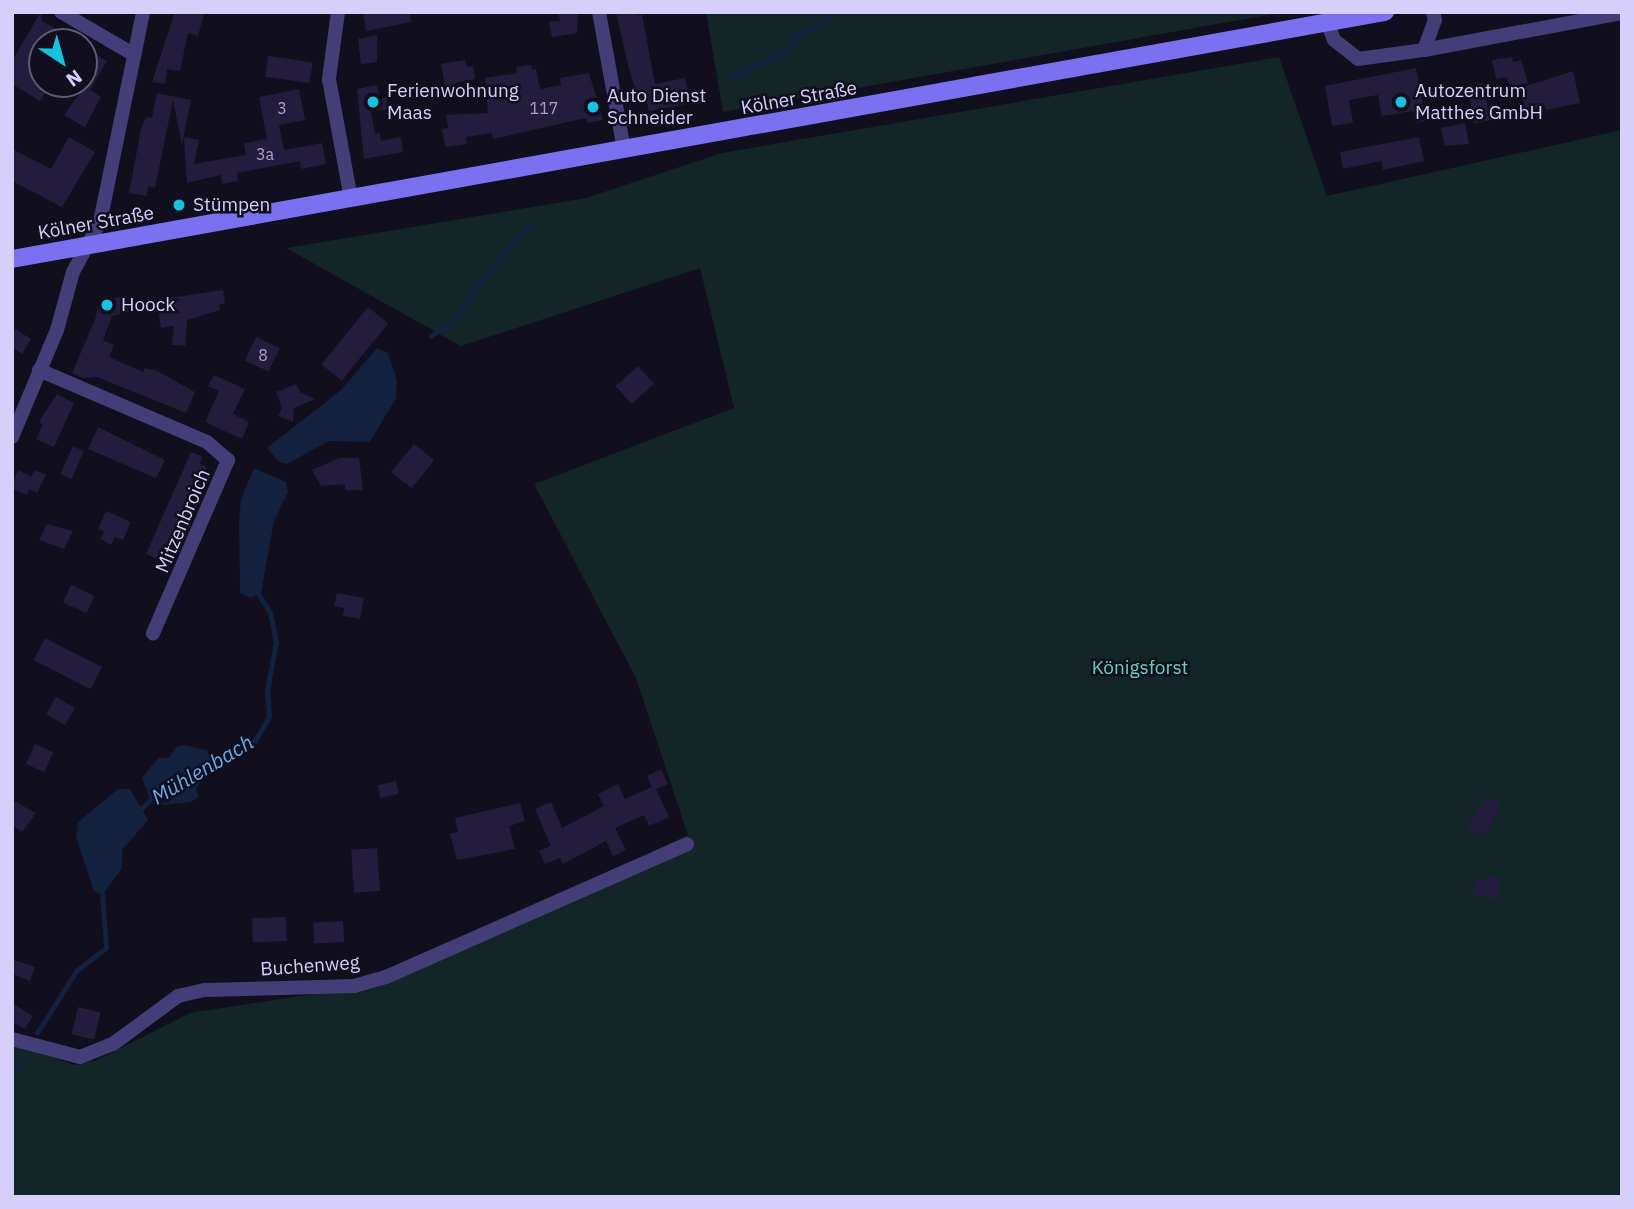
<!DOCTYPE html>
<meta charset="utf-8">
<style>
body{margin:0}
#map{position:relative;width:1634px;height:1209px;overflow:hidden;background:#110e1d;font-family:"IBM Plex Sans",sans-serif}
div>[style]{position:absolute}
.green>*{inset:0;background:#122627}
.water>*{inset:0;background:#12213e}
.stream>*{height:4.5px;margin:-2.25px;padding:0 2.25px;transform-origin:2.25px;border-radius:2.25px;background:#12213e}
.building>*{inset:0;background:#241c3c;transform-origin:0 0}
.street>*{height:14px;margin:-7px;padding:0 7px;transform-origin:7px;border-radius:7px;background:#433e78}
.secondary>*{height:18px;margin:-9px;padding:0 9px;transform-origin:9px;border-radius:9px;background:#7a70f0}
.dots>*{width:19px;height:19px;translate:-50% -50%;box-sizing:border-box;border:4px solid #110e1d;border-radius:50%}
span{translate:-50% -50%;white-space:nowrap;text-align:center;line-height:1.15;-webkit-text-stroke:5px #110e1d;paint-order:stroke}
.number-label{font-size:16px;color:#aaa2ca}
.number-label span{-webkit-text-stroke-width:0}
.poi-label{font-size:19px;color:#d6cffa}
.left{translate:0 -50%;text-align:left}
.street-label{font-size:19px;color:#d6cffa}
.park-label{font-size:19px;color:#64d2bb}
.water-label{font-size:21px;color:#68aaef;font-style:italic}
.frame{position:absolute;inset:0;border:14px solid #d6cffa;pointer-events:none}
.north{position:absolute;left:28px;top:28px;width:70px;height:70px;box-sizing:border-box;background:#110e1d;border:2px solid #605b75;border-radius:50%;rotate:144deg;font-size:19px;font-weight:700;line-height:28px;text-align:center;color:#d6cffa}
.north::after{content:'';display:block;margin:auto;width:24px;height:32px;background:#17c1df;clip-path:polygon(50% 0,100% 100%,50% 72%,0 100%)}
</style>
<div id="map">
<div class="green">
<i style="clip-path:polygon(706px 12px,1285px 12px,723px 112px)"></i>
<i style="clip-path:polygon(1279px 57px,1327px 196px,1622px 130px,1622px 1197px,12px 1197px,12px 1043px,75px 1065px,97px 1060px,190px 1013px,359px 987px,688px 835px,636px 678px,534px 484px,734px 408px,700px 268px,461px 346px,286px 248px,586px 198px,722px 153px)"></i>
</div>
<div class="water">
<i style="clip-path:polygon(377px 348px,388px 353px,397px 380px,396px 398px,370px 442px,329px 441px,287px 464px,279px 462px,267px 448px,341px 390px)"></i>
<i style="clip-path:polygon(254px 468px,286px 482px,288px 492px,274px 521px,261px 593px,251px 598px,240px 593px,239px 522px,241px 499px)"></i>
<i style="clip-path:polygon(184px 745px,206px 750px,217px 763px,196px 788px,199px 797px,191px 802px,163px 805px,150px 799px,142px 778px,158px 758px,169px 758px,176px 747px)"></i>
<i style="clip-path:polygon(118px 789px,130px 789px,148px 820px,122px 850px,122px 869px,102px 895px,94px 891px,76px 837px,78px 822px)"></i>
</div>
<div class="stream">
<i style="left:732px;top:77px;width:58px;rotate:-25.7deg"></i>
<i style="left:784px;top:52px;width:21px;rotate:-53deg"></i>
<i style="left:797px;top:35px;width:28px;rotate:-26deg"></i>
<i style="left:822px;top:23px;width:15px;rotate:-48deg"></i>
<i style="left:431px;top:336px;width:30px;rotate:-34deg"></i>
<i style="left:456px;top:319px;width:28px;rotate:-60deg"></i>
<i style="left:470px;top:295px;width:92px;rotate:-49.9deg"></i>
<i style="left:211px;top:760px;width:47px;rotate:-22.7deg"></i>
<i style="left:254px;top:742px;width:29px;rotate:-59deg"></i>
<i style="left:269px;top:717px;width:27px;rotate:-94deg"></i>
<i style="left:267px;top:690px;width:48px;rotate:-79.2deg"></i>
<i style="left:276px;top:643px;width:31px;rotate:-101deg"></i>
<i style="left:270px;top:613px;width:26px;rotate:-122deg"></i>
<i style="left:138px;top:812px;width:23px;rotate:-45deg"></i>
<i style="left:37px;top:1033px;width:75px;rotate:-57.6deg"></i>
<i style="left:77px;top:970px;width:36px;rotate:-37deg"></i>
<i style="left:106px;top:948px;width:56px;rotate:-94.1deg"></i>
<i style="left:12px;top:1075px;width:21px;rotate:-53deg"></i>
</div>
<div class="building">
<i style="clip-path:polygon(41px 12px,42px 21px,58px 30px,52px 40px,42px 34px,42px 84px,50px 84px,40px 101px,12px 84px,12px 61px)"></i>
<i style="clip-path:polygon(175px 12px,204px 14px,198px 36px,188px 33px,180px 71px,167px 69px,165px 84px,152px 82px)"></i>
<i style="clip-path:polygon(363px 12px,409px 12px,411px 22px,366px 31px)"></i>
<i style="clip-path:polygon(558px 12px,578px 12px,577px 33px,552px 37px,549px 22px,560px 21px)"></i>
<i style="clip-path:polygon(616px 12px,642px 15px,655px 84px,685px 78px,690px 104px,649px 111px,644px 92px,637px 93px,629px 69px)"></i>
<i style="clip-path:polygon(377px 35px,377px 62px,361px 64px,358px 39px)"></i>
<i style="clip-path:polygon(84px 48px,107px 61px,90px 90px,101px 97px,85px 127px,64px 115px,84px 87px)"></i>
<i style="left:268px;top:56px;width:45px;height:21px;rotate:8deg"></i>
<i style="clip-path:polygon(1512px 57px,1513px 62px,1521px 60px,1528px 83px,1509px 87px,1507px 77px,1496px 79px,1492px 60px)"></i>
<i style="clip-path:polygon(465px 60px,467px 67px,473px 66px,475px 79px,455px 83px,457px 92px,446px 94px,441px 64px)"></i>
<i style="clip-path:polygon(531px 65px,532px 70px,536px 69px,540px 89px,561px 85px,560px 78px,589px 73px,603px 120px,587px 123px,586px 118px,493px 139px,492px 133px,466px 137px,467px 144px,445px 147px,442px 129px,448px 128px,446px 115px,488px 113px,485px 78px,517px 73px,516px 67px)"></i>
<i style="clip-path:polygon(1416px 68px,1426px 121px,1415px 123px,1413px 111px,1382px 116px,1378px 95px,1349px 100px,1353px 123px,1332px 126px,1325px 86px)"></i>
<i style="clip-path:polygon(1573px 71px,1580px 103px,1546px 110px,1545px 106px,1528px 110px,1524px 106px,1520px 88px)"></i>
<i style="left:1483px;top:83px;width:38px;height:16px;rotate:79deg"></i>
<i style="clip-path:polygon(377px 85px,380px 99px,387px 97px,389px 109px,371px 112px,375px 134px,380px 133px,381px 141px,401px 137px,403px 152px,364px 159px,357px 89px)"></i>
<i style="clip-path:polygon(299px 89px,305px 120px,279px 125px,284px 150px,322px 143px,326px 164px,301px 169px,300px 161px,237px 173px,238px 181px,222px 184px,221px 175px,187px 183px,184px 137px,199px 140px,194px 164px,246px 155px,244px 143px,267px 139px,259px 97px)"></i>
<i style="clip-path:polygon(157px 93px,191px 100px,182px 145px,173px 100px,155px 188px,148px 186px,147px 196px,129px 193px,141px 129px,146px 117px,152px 118px)"></i>
<i style="clip-path:polygon(1465px 123px,1469px 144px,1445px 146px,1441px 128px)"></i>
<i style="clip-path:polygon(69px 137px,95px 152px,62px 207px,12px 181px,12px 149px,51px 169px)"></i>
<i style="clip-path:polygon(1419px 137px,1424px 161px,1383px 170px,1381px 161px,1343px 169px,1340px 152px)"></i>
<i style="clip-path:polygon(223px 290px,225px 303px,219px 305px,220px 310px,187px 320px,185px 346px,172px 345px,174px 326px,161px 328px,156px 300px)"></i>
<i style="clip-path:polygon(126px 296px,129px 312px,112px 316px,103px 340px,114px 345px,109px 357px,143px 372px,145px 368px,157px 371px,195px 392px,186px 413px,97px 377px,83px 378px,72px 373px,96px 317px,98px 301px)"></i>
<i style="left:368px;top:307px;width:26px;height:74px;rotate:39deg"></i>
<i style="clip-path:polygon(12px 327px,31px 339px,22px 354px,12px 347px)"></i>
<i style="left:256px;top:337px;width:26px;height:26px;rotate:25deg"></i>
<i style="left:638px;top:366px;width:24px;height:30px;rotate:48deg"></i>
<i style="clip-path:polygon(214px 375px,245px 389px,233px 414px,249px 422px,242px 439px,205px 422px,219px 391px,208px 386px)"></i>
<i style="clip-path:polygon(296px 384px,300px 392px,315px 399px,294px 408px,293px 422px,278px 416px,282px 408px,276px 392px)"></i>
<i style="clip-path:polygon(57px 394px,74px 403px,54px 447px,36px 439px,43px 424px,39px 422px)"></i>
<i style="clip-path:polygon(98px 427px,165px 460px,156px 478px,88px 449px)"></i>
<i style="left:414px;top:444px;width:26px;height:36px;rotate:39deg"></i>
<i style="left:73px;top:446px;width:12px;height:31px;rotate:24deg"></i>
<i style="clip-path:polygon(191px 452px,203px 457px,200px 464px,206px 467px,191px 501px,198px 504px,166px 563px,146px 554px)"></i>
<i style="clip-path:polygon(339px 458px,359px 458px,363px 490px,345px 490px,345px 484px,321px 486px,312px 470px)"></i>
<i style="clip-path:polygon(18px 470px,31px 477px,35px 470px,46px 475px,37px 493px,29px 489px,27px 495px,12px 488px)"></i>
<i style="clip-path:polygon(106px 511px,131px 522px,123px 540px,115px 537px,111px 545px,100px 539px,104px 532px,98px 529px)"></i>
<i style="clip-path:polygon(47px 524px,73px 531px,64px 549px,39px 540px)"></i>
<i style="left:71px;top:585px;width:26px;height:19px;rotate:25deg"></i>
<i style="clip-path:polygon(337px 593px,364px 598px,360px 619px,343px 616px,344px 608px,334px 606px)"></i>
<i style="left:45px;top:638px;width:64px;height:25px;rotate:27deg"></i>
<i style="left:56px;top:697px;width:22px;height:20px;rotate:30deg"></i>
<i style="left:35px;top:744px;width:20px;height:22px;rotate:24deg"></i>
<i style="clip-path:polygon(661px 769px,668px 784px,656px 789px,669px 817px,649px 826px,644px 815px,615px 828px,626px 850px,613px 856px,606px 841px,563px 864px,560px 858px,545px 864px,539px 851px,551px 846px,535px 809px,551px 802px,562px 828px,604px 806px,598px 794px,618px 784px,625px 799px,652px 787px,647px 776px)"></i>
<i style="left:396px;top:781px;width:13px;height:19px;rotate:77deg"></i>
<i style="left:1486px;top:795px;width:18px;height:38px;rotate:29deg"></i>
<i style="clip-path:polygon(12px 800px,36px 813px,22px 832px,12px 825px)"></i>
<i style="clip-path:polygon(520px 803px,525px 821px,509px 826px,515px 849px,457px 860px,450px 834px,458px 832px,455px 818px)"></i>
<i style="left:377px;top:848px;width:43px;height:26px;rotate:86deg"></i>
<i style="clip-path:polygon(1486px 875px,1498px 878px,1502px 885px,1497px 900px,1473px 893px,1477px 879px,1484px 881px)"></i>
<i style="left:286px;top:917px;width:24px;height:34px;rotate:88deg"></i>
<i style="left:343px;top:921px;width:21px;height:30px;rotate:87deg"></i>
<i style="clip-path:polygon(12px 959px,35px 967px,30px 981px,12px 974px)"></i>
<i style="clip-path:polygon(12px 1003px,33px 1016px,25px 1029px,12px 1022px)"></i>
<i style="left:78px;top:1007px;width:23px;height:28px;rotate:13deg"></i>
</div>
<div class="street">
<i style="left:61px;top:12px;width:83px;rotate:30.3deg"></i>
<i style="left:338px;top:12px;width:68px;rotate:97.7deg"></i>
<i style="left:329px;top:79px;width:122px;rotate:79.6deg"></i>
<i style="left:599px;top:12px;width:139px;rotate:79.7deg"></i>
<i style="left:1328px;top:24px;width:17px;rotate:69deg"></i>
<i style="left:1334px;top:40px;width:31px;rotate:38deg"></i>
<i style="left:1358px;top:59px;width:67px;rotate:-7.8deg"></i>
<i style="left:1424px;top:50px;width:32px;rotate:-70deg"></i>
<i style="left:1435px;top:20px;width:8px;rotate:-104deg"></i>
<i style="left:1424px;top:50px;width:201px;rotate:-10.6deg"></i>
<i style="left:39px;top:370px;width:183px;rotate:23.2deg"></i>
<i style="left:207px;top:442px;width:28px;rotate:41deg"></i>
<i style="left:228px;top:460px;width:189px;rotate:113.4deg"></i>
<i style="left:12px;top:437px;width:116px;rotate:-67.2deg"></i>
<i style="left:57px;top:330px;width:60px;rotate:-74.6deg"></i>
<i style="left:73px;top:272px;width:57px;rotate:-61.6deg"></i>
<i style="left:100px;top:222px;width:214px;rotate:-78.4deg"></i>
<i style="left:12px;top:1039px;width:70px;rotate:14.8deg"></i>
<i style="left:80px;top:1057px;width:35px;rotate:-22deg"></i>
<i style="left:113px;top:1044px;width:81px;rotate:-36.4deg"></i>
<i style="left:178px;top:996px;width:28px;rotate:-13deg"></i>
<i style="left:205px;top:990px;width:149px;rotate:-1.5deg"></i>
<i style="left:354px;top:986px;width:33px;rotate:-16deg"></i>
<i style="left:386px;top:977px;width:329px;rotate:-23.8deg"></i>
</div>
<div class="secondary">
<i style="left:12px;top:259px;width:1395px;rotate:-10.2deg"></i>
</div>
<div class="dots">
<i style="left:373px;top:102px;background:#17c1df"></i>
<i style="left:1401px;top:102px;background:#17c1df"></i>
<i style="left:593px;top:107px;background:#17c1df"></i>
<i style="left:179px;top:205px;background:#17c1df"></i>
<i style="left:107px;top:305px;background:#17c1df"></i>
</div>
<div class="number-label">
<span style="left:282px;top:108px">3</span>
<span style="left:544px;top:108px">117</span>
<span style="left:265px;top:154px">3a</span>
<span style="left:263px;top:355px">8</span>
</div>
<div class="poi-label">
<span class="left" style="left:387px;top:102px">Ferienwohnung<br>Maas</span>
<span class="left" style="left:1415px;top:102px">Autozentrum<br>Matthes GmbH</span>
<span class="left" style="left:607px;top:107px">Auto Dienst<br>Schneider</span>
<span class="left" style="left:193px;top:205px">Stümpen</span>
<span class="left" style="left:121px;top:305px">Hoock</span>
</div>
<div class="street-label">
<span style="left:799px;top:98px;rotate:-10deg">Kölner Straße</span>
<span style="left:96px;top:223px;rotate:-10deg">Kölner Straße</span>
<span style="left:183px;top:521px;rotate:-67deg">Mitzenbroich</span>
<span style="left:310px;top:966px;rotate:-4deg">Buchenweg</span>
</div>
<div class="park-label">
<span style="left:1140px;top:668px">Königsforst</span>
</div>
<div class="water-label">
<span style="left:202px;top:769px;rotate:-31deg">Mühlenbach</span>
</div>
<div class="frame"></div>
<div class="north">N</div>
</div>
